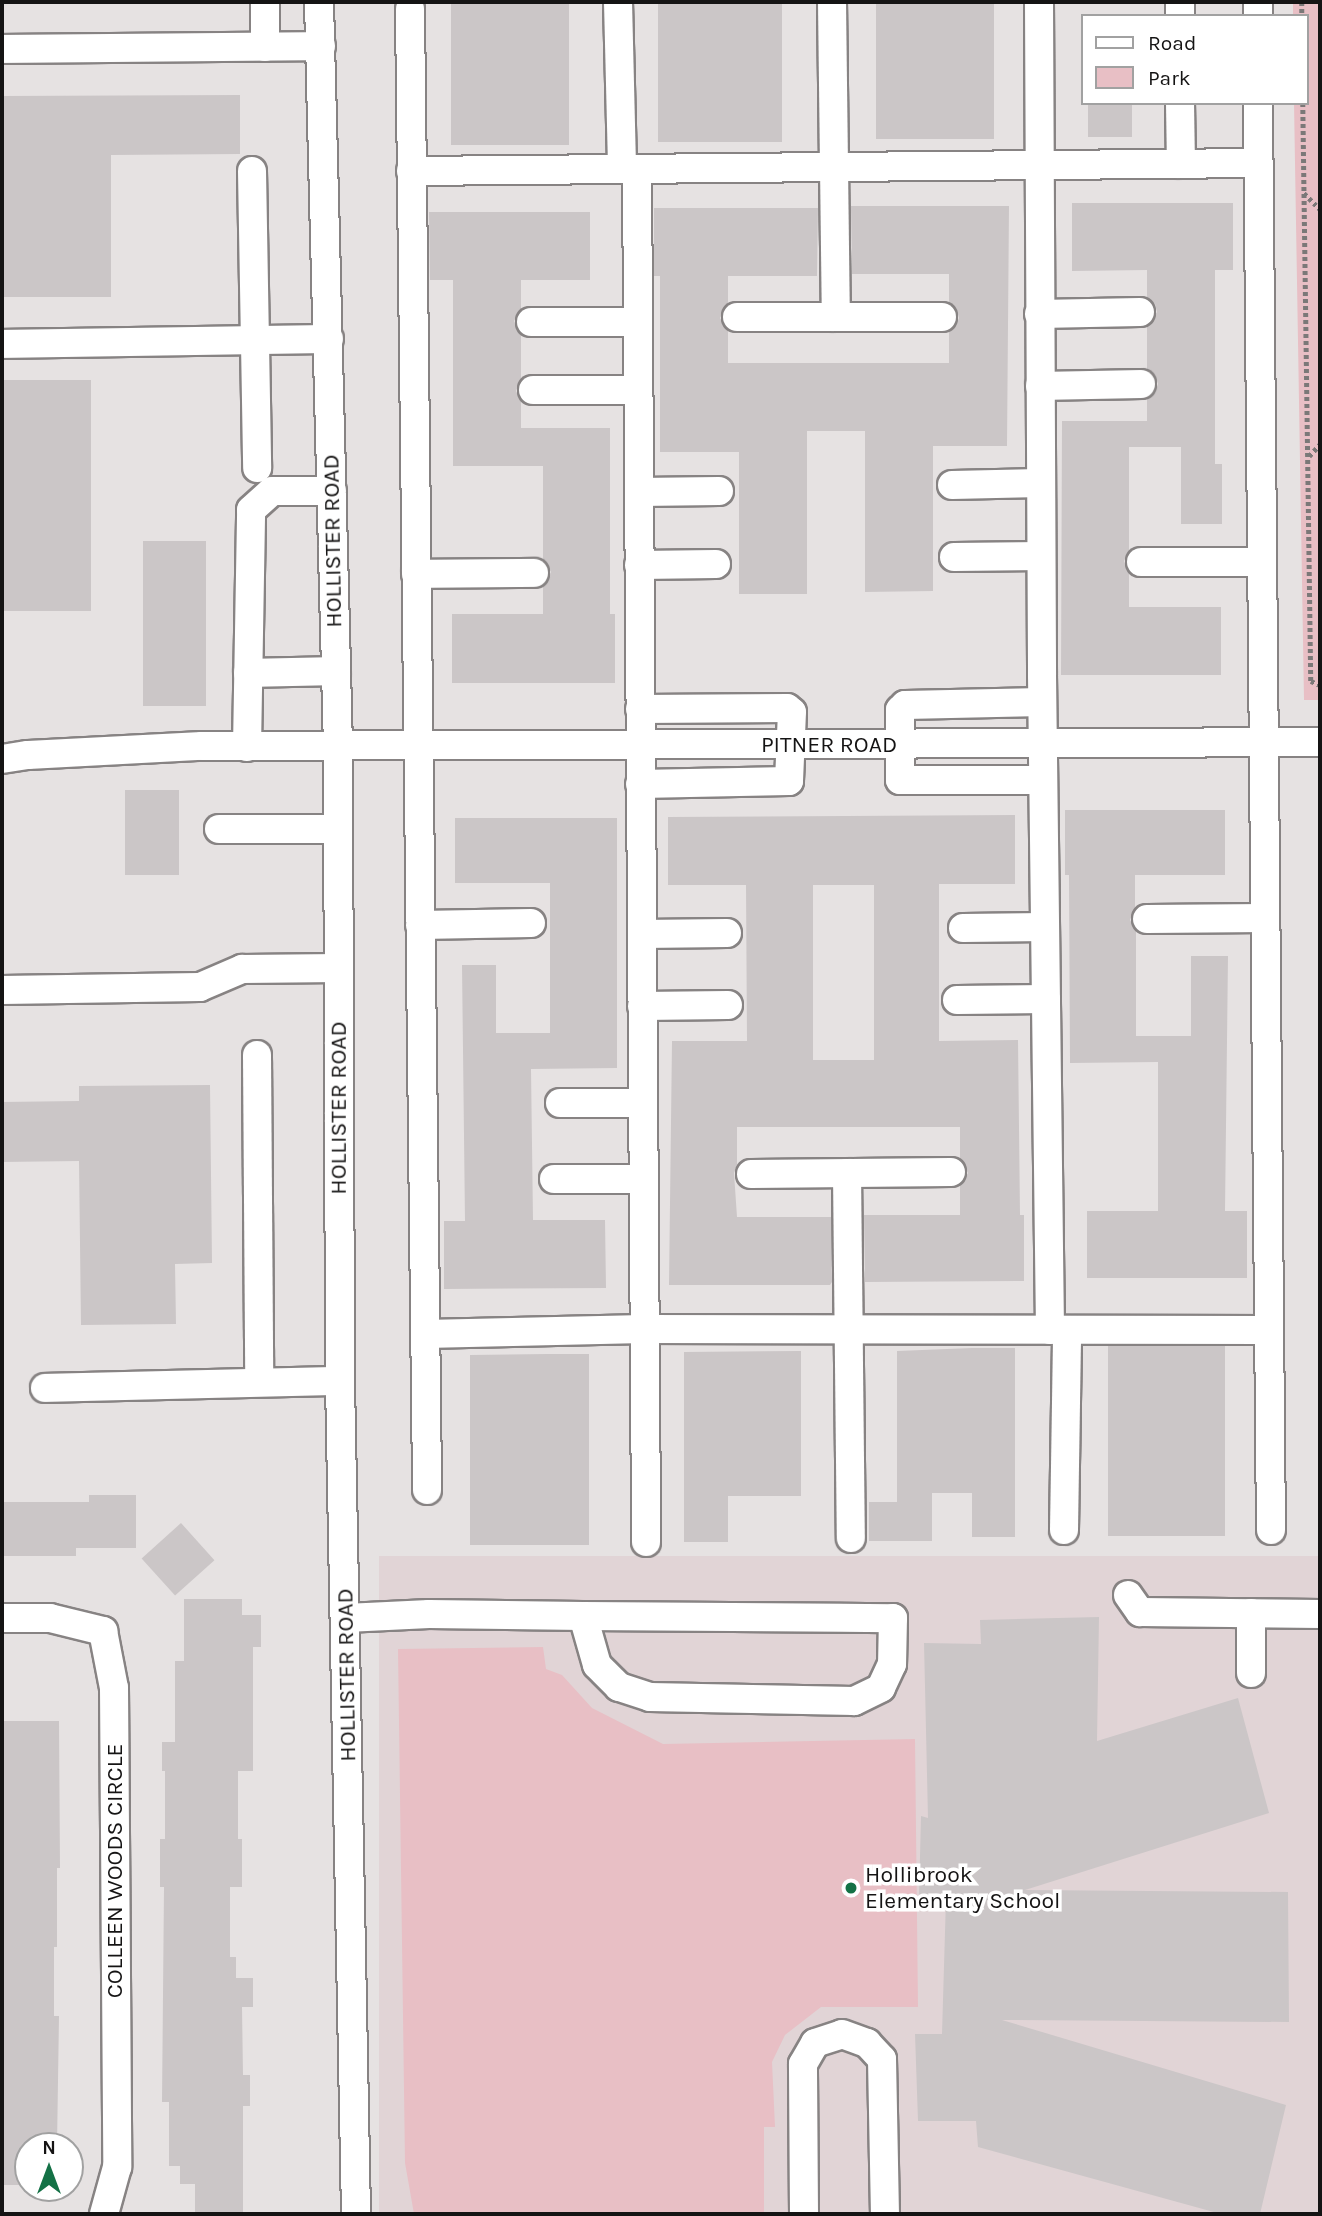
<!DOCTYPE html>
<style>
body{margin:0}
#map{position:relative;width:1322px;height:2216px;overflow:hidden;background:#e6e2e2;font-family:Karla,sans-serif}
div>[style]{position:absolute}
.built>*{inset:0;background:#e1d4d6;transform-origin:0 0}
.green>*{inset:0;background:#e8bfc5}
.building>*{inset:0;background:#cbc6c7;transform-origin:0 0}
.path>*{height:4.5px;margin-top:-2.25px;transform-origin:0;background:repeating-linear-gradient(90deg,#7b7878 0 3.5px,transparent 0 7px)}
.roads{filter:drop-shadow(2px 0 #878383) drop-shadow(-2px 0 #878383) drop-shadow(0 2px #878383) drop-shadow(0 -2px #878383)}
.minor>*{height:28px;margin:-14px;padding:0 14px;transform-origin:14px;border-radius:14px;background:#fff}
.dots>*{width:19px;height:19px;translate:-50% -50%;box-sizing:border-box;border:4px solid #fff;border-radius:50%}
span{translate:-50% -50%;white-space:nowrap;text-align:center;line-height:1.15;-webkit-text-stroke:7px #fff;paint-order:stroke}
.street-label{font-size:23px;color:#151414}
.poi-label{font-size:23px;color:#151414}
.left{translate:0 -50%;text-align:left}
.frame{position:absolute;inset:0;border:4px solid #151414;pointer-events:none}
.legend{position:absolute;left:1081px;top:14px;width:228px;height:91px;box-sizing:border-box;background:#fff;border:2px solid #a1a1a1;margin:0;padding:9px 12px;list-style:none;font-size:21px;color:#151414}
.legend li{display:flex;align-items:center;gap:14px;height:35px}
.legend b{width:35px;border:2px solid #a1a1a1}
.north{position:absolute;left:14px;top:2132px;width:70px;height:70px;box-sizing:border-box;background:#fff;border:2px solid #a1a1a1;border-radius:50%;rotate:0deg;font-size:19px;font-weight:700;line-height:28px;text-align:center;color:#151414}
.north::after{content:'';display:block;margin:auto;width:24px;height:32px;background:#147146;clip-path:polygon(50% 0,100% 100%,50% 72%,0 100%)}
</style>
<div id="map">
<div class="built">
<i style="left:1320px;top:1556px;width:658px;height:941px;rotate:90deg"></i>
</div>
<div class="green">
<i style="clip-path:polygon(1293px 2px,1320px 2px,1320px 700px,1304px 700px,1294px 103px,1306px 103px,1306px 16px,1293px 16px)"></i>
<i style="clip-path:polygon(543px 1647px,546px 1669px,562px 1675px,592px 1708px,663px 1744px,915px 1739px,918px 2007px,821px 2007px,785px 2035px,772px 2062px,775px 2127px,764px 2127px,764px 2214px,414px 2214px,405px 2163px,398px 1649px)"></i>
</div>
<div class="building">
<i style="left:451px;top:2px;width:118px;height:143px"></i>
<i style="left:658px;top:2px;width:124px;height:140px"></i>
<i style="left:876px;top:2px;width:118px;height:137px"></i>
<i style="clip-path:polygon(240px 95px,240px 154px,111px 155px,111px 297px,2px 297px,2px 96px)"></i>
<i style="left:1088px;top:103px;width:44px;height:34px"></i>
<i style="clip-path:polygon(1072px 203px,1233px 203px,1233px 270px,1215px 270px,1215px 464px,1222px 464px,1222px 524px,1181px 524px,1181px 447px,1129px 447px,1129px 551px,1124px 561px,1129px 573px,1129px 607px,1221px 607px,1221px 675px,1061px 675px,1062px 421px,1147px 421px,1147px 399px,1155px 393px,1158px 384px,1155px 375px,1147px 369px,1147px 327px,1157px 312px,1155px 304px,1147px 297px,1147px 270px,1072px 271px)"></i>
<i style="clip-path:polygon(851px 206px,1009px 206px,1007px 446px,933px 446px,933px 591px,865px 592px,865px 431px,807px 431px,807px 594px,739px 594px,739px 452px,660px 452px,660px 276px,654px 276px,654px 208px,818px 208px,817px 276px,728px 276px,728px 303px,720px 318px,728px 331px,728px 363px,949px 363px,949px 332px,956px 326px,959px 318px,956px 308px,949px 302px,949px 274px,852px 274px)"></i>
<i style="clip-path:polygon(429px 212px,590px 212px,590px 280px,521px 280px,521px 309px,514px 321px,521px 335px,521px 379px,516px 391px,521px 401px,521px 428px,610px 428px,610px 614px,615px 614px,615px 683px,452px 683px,452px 614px,543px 614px,543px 587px,551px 572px,543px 559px,543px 466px,453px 466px,453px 280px,430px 280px)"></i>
<i style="left:2px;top:380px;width:89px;height:231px"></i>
<i style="left:143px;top:541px;width:63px;height:165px"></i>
<i style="left:125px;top:790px;width:54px;height:85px"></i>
<i style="clip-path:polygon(1065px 810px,1225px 810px,1225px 875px,1135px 875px,1135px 908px,1130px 920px,1136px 930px,1136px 1036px,1191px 1036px,1191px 956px,1228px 956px,1225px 1211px,1247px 1211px,1247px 1278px,1087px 1278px,1087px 1211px,1158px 1211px,1158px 1062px,1070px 1063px,1069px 875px,1065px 875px)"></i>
<i style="clip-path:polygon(evenodd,1015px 815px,1015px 884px,939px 884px,939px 1041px,1018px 1040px,1020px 1215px,1024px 1215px,1024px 1281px,865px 1282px,864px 1215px,960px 1215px,960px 1186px,968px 1173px,960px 1158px,960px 1127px,737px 1127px,737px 1165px,734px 1173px,737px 1217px,831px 1217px,832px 1282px,830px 1285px,669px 1285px,672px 1041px,747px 1041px,746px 885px,668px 885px,668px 817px,1015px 815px,813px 885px,874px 885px,874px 1060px,813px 1060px,813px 885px)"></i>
<i style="clip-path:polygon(455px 818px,617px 818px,617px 1068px,531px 1069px,533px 1220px,605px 1220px,606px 1288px,444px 1289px,444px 1221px,465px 1221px,462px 965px,496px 965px,496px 1033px,550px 1033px,550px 883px,455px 883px)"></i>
<i style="clip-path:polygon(210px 1085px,212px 1263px,175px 1264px,176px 1324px,81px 1325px,79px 1161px,2px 1162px,2px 1102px,79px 1101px,79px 1086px)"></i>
<i style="left:1108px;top:1346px;width:117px;height:190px"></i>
<i style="clip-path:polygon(972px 1348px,1015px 1348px,1015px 1537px,972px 1537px,972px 1493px,932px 1493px,932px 1541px,869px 1541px,869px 1502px,897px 1502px,897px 1351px)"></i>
<i style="clip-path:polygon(801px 1351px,801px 1496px,728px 1496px,728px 1542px,684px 1542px,684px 1352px)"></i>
<i style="clip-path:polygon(548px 1354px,589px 1354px,589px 1545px,470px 1545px,470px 1355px)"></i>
<i style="clip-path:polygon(89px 1495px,136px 1495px,136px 1548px,76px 1548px,76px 1556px,2px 1556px,2px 1502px,89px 1502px)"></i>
<i style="left:181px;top:1523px;width:50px;height:53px;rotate:48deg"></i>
<i style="clip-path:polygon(184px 1599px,242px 1599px,242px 1615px,261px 1615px,261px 1647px,253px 1647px,253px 1771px,238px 1771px,238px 1839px,242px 1839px,242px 1887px,230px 1887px,230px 1957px,236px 1957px,236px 1978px,253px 1978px,253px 2007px,242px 2007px,243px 2075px,250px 2075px,250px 2106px,243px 2106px,243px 2214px,195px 2214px,195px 2184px,180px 2184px,180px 2166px,169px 2166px,169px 2102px,162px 2102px,164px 1887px,160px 1887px,160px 1839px,165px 1839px,165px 1771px,162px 1771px,162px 1742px,175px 1742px,175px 1661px,184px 1661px)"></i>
<i style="clip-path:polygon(1099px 1617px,1097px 1741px,1238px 1698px,1269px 1813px,1025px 1890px,1288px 1892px,1289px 2022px,1002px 2020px,1286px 2105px,1260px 2214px,1221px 2214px,978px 2147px,976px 2121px,918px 2121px,915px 2034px,942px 2034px,946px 1898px,919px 1897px,921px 1816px,928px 1818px,924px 1643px,981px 1644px,980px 1620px)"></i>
<i style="clip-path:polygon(2px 1721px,59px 1721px,60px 1868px,57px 1868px,57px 1947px,54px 1947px,54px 2016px,59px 2016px,57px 2146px,28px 2146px,28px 2185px,2px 2185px)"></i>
</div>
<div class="path">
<i style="left:1302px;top:2px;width:14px;rotate:90deg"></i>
<i style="left:1303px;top:103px;width:578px;rotate:89.21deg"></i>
<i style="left:1311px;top:681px;width:10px;rotate:24deg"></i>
<i style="left:1304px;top:193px;width:23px;rotate:45deg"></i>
<i style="left:1309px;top:456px;width:16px;rotate:-47deg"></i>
</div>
<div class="roads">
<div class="minor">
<i style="left:319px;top:2px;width:746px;rotate:88.54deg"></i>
<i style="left:338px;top:748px;width:633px;rotate:89.82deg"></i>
<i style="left:340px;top:1381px;width:833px;rotate:88.9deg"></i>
<i style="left:618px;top:2px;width:167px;rotate:88.6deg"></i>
<i style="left:832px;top:2px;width:315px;rotate:89.3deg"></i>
<i style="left:1039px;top:2px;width:673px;rotate:89.74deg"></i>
<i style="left:1042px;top:675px;width:655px;rotate:89.3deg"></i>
<i style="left:1180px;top:2px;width:14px;rotate:90deg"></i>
<i style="left:1258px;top:2px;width:14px;rotate:90deg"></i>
<i style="left:410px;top:9px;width:1481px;rotate:89.34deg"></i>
<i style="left:265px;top:47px;width:45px;rotate:-90deg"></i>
<i style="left:2px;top:49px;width:319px;rotate:-0.5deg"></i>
<i style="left:1180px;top:103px;width:61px;rotate:89.1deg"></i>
<i style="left:1258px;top:103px;width:1427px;rotate:89.48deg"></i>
<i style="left:637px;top:169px;width:1373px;rotate:89.62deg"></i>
<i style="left:252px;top:171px;width:297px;rotate:89deg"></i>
<i style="left:411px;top:171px;width:847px;rotate:-0.54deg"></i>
<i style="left:1039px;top:314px;width:101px;rotate:-1.1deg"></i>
<i style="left:737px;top:317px;width:205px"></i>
<i style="left:531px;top:322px;width:107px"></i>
<i style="left:2px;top:344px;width:327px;rotate:-0.9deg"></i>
<i style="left:1040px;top:386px;width:101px;rotate:-1.1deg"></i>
<i style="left:533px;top:390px;width:105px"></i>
<i style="left:952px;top:485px;width:88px;rotate:-1.3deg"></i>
<i style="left:639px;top:492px;width:80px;rotate:-0.7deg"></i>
<i style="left:954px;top:557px;width:87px;rotate:-0.7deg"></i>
<i style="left:1141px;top:562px;width:121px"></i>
<i style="left:639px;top:565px;width:77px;rotate:-0.7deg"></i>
<i style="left:416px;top:574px;width:118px;rotate:-0.5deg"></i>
<i style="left:248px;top:673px;width:88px;rotate:-1.3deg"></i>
<i style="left:1042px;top:702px;width:137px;rotate:178.7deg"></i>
<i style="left:905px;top:705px;width:7px;rotate:135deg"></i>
<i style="left:900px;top:710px;width:70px;rotate:90deg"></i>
<i style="left:900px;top:780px;width:143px"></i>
<i style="left:640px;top:709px;width:147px;rotate:-0.4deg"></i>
<i style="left:787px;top:708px;width:6px;rotate:39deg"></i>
<i style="left:792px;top:712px;width:69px;rotate:92.5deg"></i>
<i style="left:789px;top:781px;width:149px;rotate:178.8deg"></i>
<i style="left:247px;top:747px;width:237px;rotate:-89deg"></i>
<i style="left:251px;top:510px;width:28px;rotate:-42deg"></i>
<i style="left:272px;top:491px;width:60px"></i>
<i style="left:2px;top:759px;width:26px;rotate:-9deg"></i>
<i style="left:28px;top:755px;width:174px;rotate:-3deg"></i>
<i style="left:202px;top:746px;width:1118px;rotate:-0.2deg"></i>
<i style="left:219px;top:829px;width:119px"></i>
<i style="left:1147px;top:919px;width:118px;rotate:-0.5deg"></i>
<i style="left:420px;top:925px;width:111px;rotate:-1deg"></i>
<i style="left:963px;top:928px;width:82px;rotate:-0.7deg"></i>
<i style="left:642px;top:934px;width:85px;rotate:-0.7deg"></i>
<i style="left:2px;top:990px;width:198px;rotate:-0.9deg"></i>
<i style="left:200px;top:987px;width:46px;rotate:-23.2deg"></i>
<i style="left:242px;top:969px;width:97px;rotate:-0.6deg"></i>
<i style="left:957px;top:1000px;width:89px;rotate:-0.6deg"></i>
<i style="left:642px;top:1006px;width:86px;rotate:-0.7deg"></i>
<i style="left:257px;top:1055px;width:327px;rotate:89.6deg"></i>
<i style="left:560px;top:1103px;width:83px"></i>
<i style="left:847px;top:1173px;width:365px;rotate:89.4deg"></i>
<i style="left:751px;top:1174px;width:200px;rotate:-0.6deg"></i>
<i style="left:554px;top:1179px;width:89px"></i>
<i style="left:425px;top:1334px;width:219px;rotate:-1.3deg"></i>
<i style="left:644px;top:1329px;width:625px;rotate:0.09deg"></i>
<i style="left:45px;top:1388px;width:295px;rotate:-1.4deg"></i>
<i style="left:1064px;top:1530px;width:199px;rotate:-89.1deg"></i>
<i style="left:1128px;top:1595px;width:21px;rotate:55deg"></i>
<i style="left:1140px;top:1612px;width:180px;rotate:0.6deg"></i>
<i style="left:1251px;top:1613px;width:60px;rotate:90deg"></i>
<i style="left:583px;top:1616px;width:310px;rotate:0.4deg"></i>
<i style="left:893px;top:1618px;width:46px;rotate:91.2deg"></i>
<i style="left:892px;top:1664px;width:26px;rotate:115deg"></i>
<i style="left:881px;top:1688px;width:30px;rotate:154deg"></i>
<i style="left:854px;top:1701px;width:204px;rotate:-178.9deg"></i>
<i style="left:650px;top:1697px;width:33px;rotate:-162deg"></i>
<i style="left:619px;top:1687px;width:31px;rotate:-135deg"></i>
<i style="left:597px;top:1665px;width:51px;rotate:-105.9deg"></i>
<i style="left:2px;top:1618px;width:48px"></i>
<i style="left:50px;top:1618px;width:55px;rotate:13.8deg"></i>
<i style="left:103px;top:1631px;width:58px;rotate:79.1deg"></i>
<i style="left:114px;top:1688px;width:479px;rotate:89.6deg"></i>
<i style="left:117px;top:2167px;width:49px;rotate:105.5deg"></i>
<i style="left:346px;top:1618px;width:83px;rotate:-2.8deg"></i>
<i style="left:429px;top:1614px;width:154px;rotate:0.7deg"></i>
<i style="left:804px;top:2214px;width:150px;rotate:-90.4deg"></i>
<i style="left:803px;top:2064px;width:24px;rotate:-60deg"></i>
<i style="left:815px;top:2043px;width:28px;rotate:-18deg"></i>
<i style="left:842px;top:2034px;width:27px;rotate:20deg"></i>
<i style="left:867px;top:2043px;width:22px;rotate:47deg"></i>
<i style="left:882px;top:2059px;width:155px;rotate:88.9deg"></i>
</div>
</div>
<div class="dots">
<i style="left:851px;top:1888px;background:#147146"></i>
</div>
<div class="street-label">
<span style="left:333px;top:541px;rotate:-91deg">HOLLISTER ROAD</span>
<span style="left:829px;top:745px">PITNER ROAD</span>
<span style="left:339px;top:1108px;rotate:-90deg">HOLLISTER ROAD</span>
<span style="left:347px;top:1675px;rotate:-91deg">HOLLISTER ROAD</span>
<span style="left:115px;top:1871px;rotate:-90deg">COLLEEN WOODS CIRCLE</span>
</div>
<div class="poi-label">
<span class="left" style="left:865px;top:1888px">Hollibrook<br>Elementary School</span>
</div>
<div class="frame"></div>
<ul class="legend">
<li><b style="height:9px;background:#fff"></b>Road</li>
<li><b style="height:19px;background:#e8bfc5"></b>Park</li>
</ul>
<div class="north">N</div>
</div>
